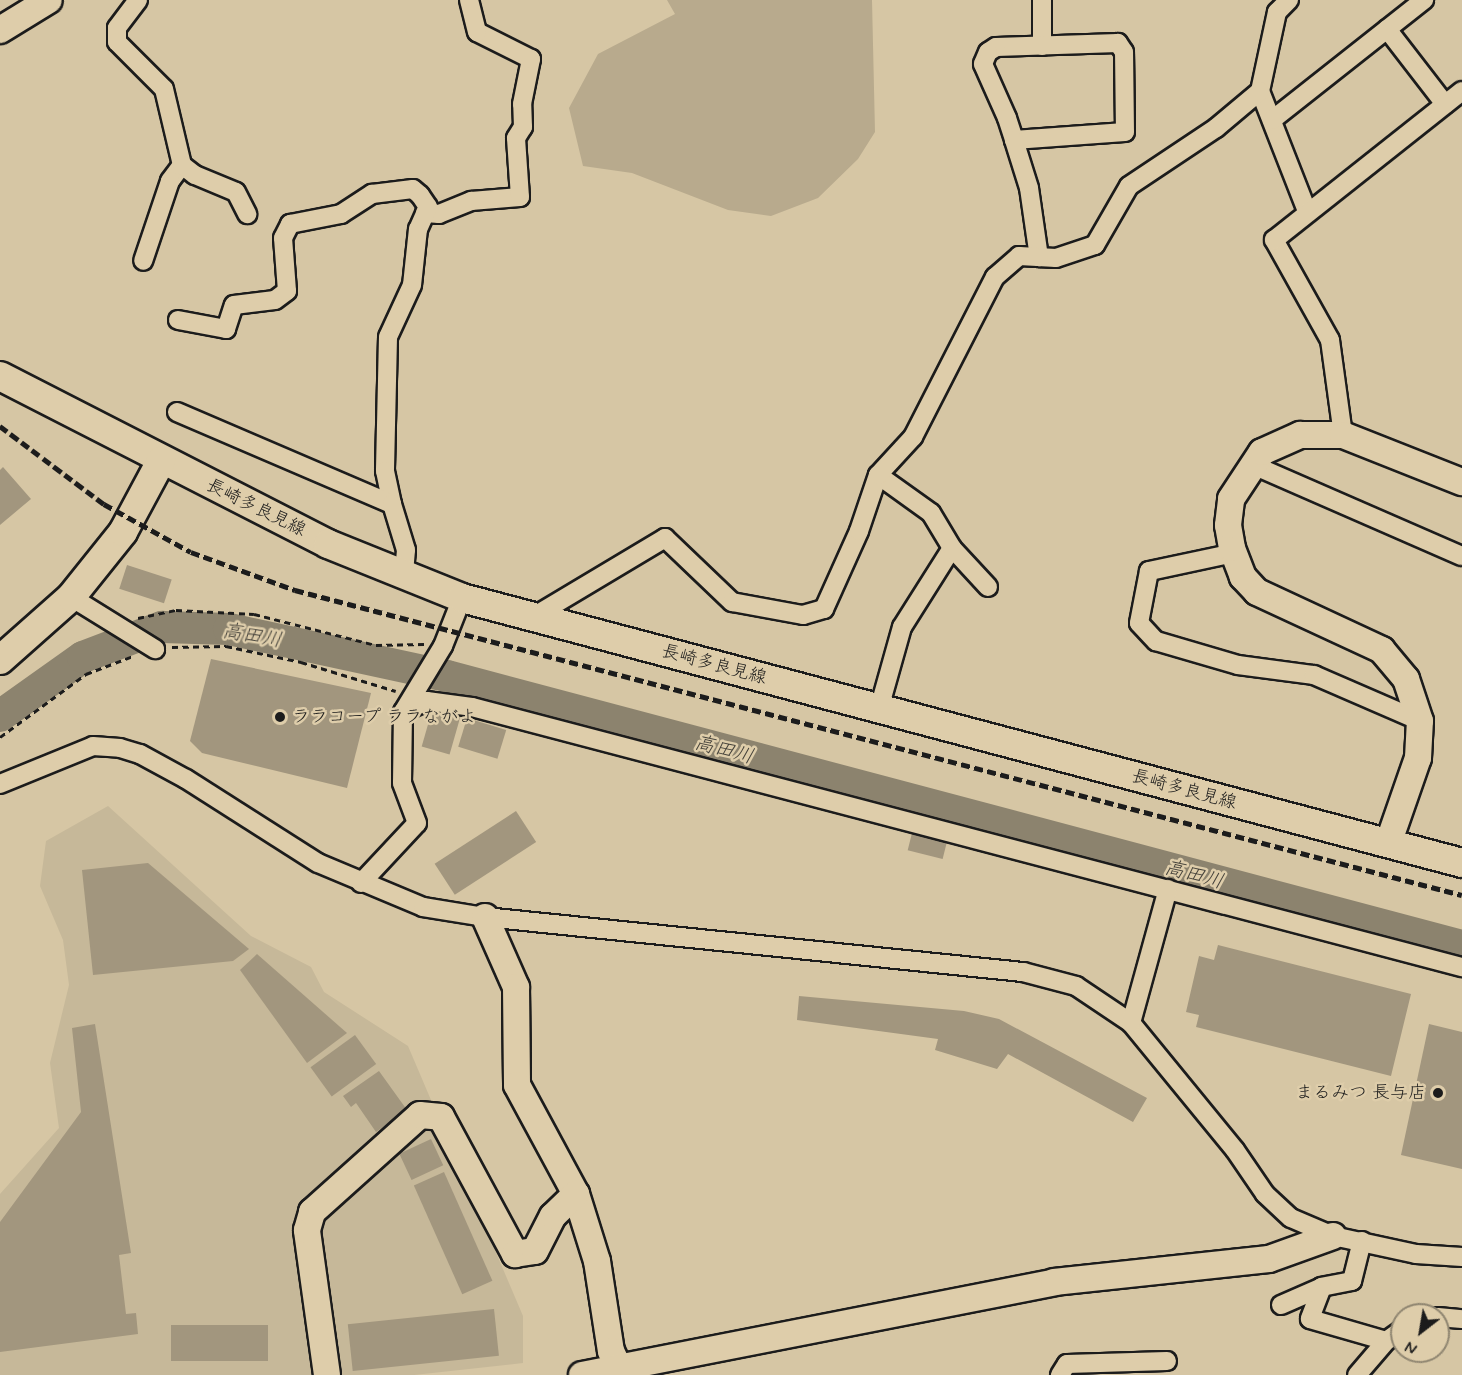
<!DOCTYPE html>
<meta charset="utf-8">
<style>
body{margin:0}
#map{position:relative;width:1462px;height:1375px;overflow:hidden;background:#d6c6a4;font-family:Mynerve,"Klee One",sans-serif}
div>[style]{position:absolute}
.built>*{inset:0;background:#c6b899}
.green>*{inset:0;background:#b8aa8d}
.river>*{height:32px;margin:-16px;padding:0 16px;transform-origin:16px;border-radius:16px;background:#8c836e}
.building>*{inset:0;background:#a2967e;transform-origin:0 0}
.path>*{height:3px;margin-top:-1.5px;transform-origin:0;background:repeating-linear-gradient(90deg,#1c1c1c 0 6px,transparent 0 10.5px)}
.roads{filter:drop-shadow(2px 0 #1c1c1c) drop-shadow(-2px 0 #1c1c1c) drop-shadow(0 2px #1c1c1c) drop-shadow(0 -2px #1c1c1c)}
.street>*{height:18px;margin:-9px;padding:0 9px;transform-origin:9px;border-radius:9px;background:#decdaa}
.secondary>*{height:26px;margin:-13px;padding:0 13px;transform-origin:13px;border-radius:13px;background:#decdaa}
.primary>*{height:28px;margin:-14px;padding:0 14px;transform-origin:14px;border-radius:14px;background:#decdaa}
.rail>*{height:4.5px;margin-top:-2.25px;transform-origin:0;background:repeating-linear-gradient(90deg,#1c1c1c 0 9px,transparent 0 13.5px)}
.dots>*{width:16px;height:16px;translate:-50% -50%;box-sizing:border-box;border:3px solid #decdaa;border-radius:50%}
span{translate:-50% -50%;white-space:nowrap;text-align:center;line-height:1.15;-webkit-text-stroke:5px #decdaa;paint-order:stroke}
.street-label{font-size:18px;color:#1c1c1c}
.poi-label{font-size:18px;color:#1c1c1c}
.left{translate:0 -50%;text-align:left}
.right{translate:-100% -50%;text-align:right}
.water-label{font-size:20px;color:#434039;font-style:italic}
.north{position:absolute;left:1390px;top:1303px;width:60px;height:60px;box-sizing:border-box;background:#decdaa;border:2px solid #908671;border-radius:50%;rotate:211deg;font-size:16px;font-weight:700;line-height:24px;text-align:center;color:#1c1c1c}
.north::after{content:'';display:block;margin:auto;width:21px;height:27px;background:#1c1c1c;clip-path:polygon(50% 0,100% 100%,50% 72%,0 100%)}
</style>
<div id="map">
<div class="built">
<i style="clip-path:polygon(108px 806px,251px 936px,311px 967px,324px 992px,408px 1046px,523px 1316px,523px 1363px,414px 1375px,0 1375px,0 1194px,59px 1128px,50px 1063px,69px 985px,63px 940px,40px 886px,46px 841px)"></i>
</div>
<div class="green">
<i style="clip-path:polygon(667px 0,872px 0,875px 132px,858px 159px,818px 198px,771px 216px,728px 210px,632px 173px,583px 166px,569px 108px,598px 54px,675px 14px)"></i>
</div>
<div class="river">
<i style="left:0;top:716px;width:102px;rotate:-35.4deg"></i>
<i style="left:83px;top:657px;width:85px;rotate:-20.8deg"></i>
<i style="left:162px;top:627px;width:67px;rotate:1.7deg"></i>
<i style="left:229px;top:629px;width:223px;rotate:12.2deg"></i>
<i style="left:447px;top:676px;width:1050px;rotate:14.9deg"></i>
</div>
<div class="building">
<i style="clip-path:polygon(3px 467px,31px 499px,0 525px,0 470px)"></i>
<i style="left:127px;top:565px;width:47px;height:25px;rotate:18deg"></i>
<i style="clip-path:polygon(211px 659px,371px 693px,347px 788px,202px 753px,190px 741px)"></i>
<i style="left:433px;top:707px;width:29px;height:41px;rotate:16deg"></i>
<i style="left:467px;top:718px;width:41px;height:30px;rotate:17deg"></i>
<i style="left:516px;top:811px;width:37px;height:97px;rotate:57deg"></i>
<i style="left:913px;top:829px;width:36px;height:22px;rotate:14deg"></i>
<i style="clip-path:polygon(148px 863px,249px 949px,233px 961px,93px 975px,82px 870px)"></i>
<i style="clip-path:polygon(1218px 945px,1411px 994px,1391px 1076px,1196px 1027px,1199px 1015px,1186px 1012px,1199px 956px,1214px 960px)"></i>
<i style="clip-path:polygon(257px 954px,347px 1033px,307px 1063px,240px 970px)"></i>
<i style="clip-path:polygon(799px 996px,964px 1011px,999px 1019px,1147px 1098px,1133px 1122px,1008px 1054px,997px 1069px,935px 1050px,938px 1039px,797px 1020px)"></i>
<i style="clip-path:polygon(95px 1024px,131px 1253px,119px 1255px,126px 1314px,136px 1313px,138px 1334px,0 1352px,0 1222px,81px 1112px,72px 1028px)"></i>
<i style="clip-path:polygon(1429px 1024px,1462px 1032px,1462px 1169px,1401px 1155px)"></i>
<i style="left:355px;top:1035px;width:36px;height:55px;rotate:54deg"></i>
<i style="clip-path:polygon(379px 1071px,407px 1110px,376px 1132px,356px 1103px,351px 1107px,343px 1096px)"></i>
<i style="left:431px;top:1139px;width:29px;height:35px;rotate:65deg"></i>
<i style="left:444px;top:1172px;width:119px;height:33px;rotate:66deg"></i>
<i style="left:494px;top:1309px;width:47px;height:147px;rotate:84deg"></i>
<i style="left:268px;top:1325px;width:36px;height:97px;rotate:90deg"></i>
</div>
<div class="path">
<i style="left:138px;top:618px;width:39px;rotate:-12deg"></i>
<i style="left:176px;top:610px;width:78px;rotate:2.9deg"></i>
<i style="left:254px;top:614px;width:126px;rotate:14.3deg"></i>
<i style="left:376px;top:645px;width:48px;rotate:-1.2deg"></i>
<i style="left:172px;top:647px;width:54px;rotate:-1.1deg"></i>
<i style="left:226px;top:646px;width:77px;rotate:12deg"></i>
<i style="left:301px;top:662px;width:99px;rotate:17deg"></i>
<i style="left:0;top:737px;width:107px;rotate:-36.2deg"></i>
<i style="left:86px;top:674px;width:50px;rotate:-21deg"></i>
</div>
<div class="roads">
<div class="street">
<i style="left:138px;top:0;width:35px;rotate:127deg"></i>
<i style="left:117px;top:28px;width:14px;rotate:90deg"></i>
<i style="left:117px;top:42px;width:66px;rotate:45deg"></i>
<i style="left:164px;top:89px;width:78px;rotate:76.7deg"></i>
<i style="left:182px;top:165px;width:20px;rotate:127deg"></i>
<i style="left:170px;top:181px;width:84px;rotate:108.6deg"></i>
<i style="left:1042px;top:0;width:46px;rotate:90deg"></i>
<i style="left:1289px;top:0;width:17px;rotate:135deg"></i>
<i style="left:1277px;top:12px;width:81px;rotate:102.1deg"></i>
<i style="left:1260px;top:91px;width:129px;rotate:68.6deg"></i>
<i style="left:1387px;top:29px;width:95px;rotate:52.3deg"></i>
<i style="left:1272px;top:120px;width:194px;rotate:-38.3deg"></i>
<i style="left:1014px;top:140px;width:111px;rotate:-4.1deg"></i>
<i style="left:1125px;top:132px;width:80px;rotate:-90.7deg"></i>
<i style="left:1124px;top:52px;width:11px;rotate:-124deg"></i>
<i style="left:1118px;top:43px;width:122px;rotate:178.1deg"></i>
<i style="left:996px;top:47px;width:9px;rotate:148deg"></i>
<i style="left:988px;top:52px;width:13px;rotate:113deg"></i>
<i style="left:983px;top:64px;width:59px;rotate:66deg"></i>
<i style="left:1007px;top:118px;width:23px;rotate:72deg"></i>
<i style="left:1014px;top:140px;width:50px;rotate:72.6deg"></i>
<i style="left:1029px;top:188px;width:70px;rotate:81.8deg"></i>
<i style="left:182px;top:165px;width:16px;rotate:38deg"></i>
<i style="left:195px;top:175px;width:44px;rotate:22.5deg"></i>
<i style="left:236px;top:192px;width:25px;rotate:63deg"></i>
<i style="left:425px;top:213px;width:14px;rotate:4deg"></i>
<i style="left:439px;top:214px;width:35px;rotate:-22deg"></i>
<i style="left:471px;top:201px;width:49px;rotate:-4.7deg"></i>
<i style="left:520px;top:197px;width:59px;rotate:-93.9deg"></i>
<i style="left:516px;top:138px;width:13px;rotate:-58deg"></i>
<i style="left:523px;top:127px;width:23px;rotate:-92deg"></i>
<i style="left:522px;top:104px;width:46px;rotate:-78.7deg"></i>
<i style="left:531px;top:59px;width:60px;rotate:-153.4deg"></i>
<i style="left:477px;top:32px;width:33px;rotate:-104deg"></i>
<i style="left:178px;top:320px;width:49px;rotate:10.6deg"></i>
<i style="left:226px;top:329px;width:25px;rotate:-72deg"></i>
<i style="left:234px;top:305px;width:41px;rotate:-7deg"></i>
<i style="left:275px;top:300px;width:15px;rotate:-37deg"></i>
<i style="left:287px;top:291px;width:53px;rotate:-94.3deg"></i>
<i style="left:283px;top:238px;width:16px;rotate:-63deg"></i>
<i style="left:290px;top:224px;width:52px;rotate:-11.1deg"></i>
<i style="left:341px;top:214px;width:37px;rotate:-33deg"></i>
<i style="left:372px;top:194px;width:41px;rotate:-7deg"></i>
<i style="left:413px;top:189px;width:9px;rotate:41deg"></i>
<i style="left:420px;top:195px;width:14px;rotate:56deg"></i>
<i style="left:428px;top:207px;width:24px;rotate:114deg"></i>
<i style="left:418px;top:229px;width:56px;rotate:96.1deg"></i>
<i style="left:412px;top:285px;width:57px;rotate:114.8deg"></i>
<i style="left:388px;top:337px;width:134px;rotate:91.3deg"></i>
<i style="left:385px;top:471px;width:34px;rotate:78deg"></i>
<i style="left:177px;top:412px;width:234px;rotate:23.2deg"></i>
<i style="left:392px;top:504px;width:48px;rotate:73.1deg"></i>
<i style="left:406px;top:550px;width:25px;rotate:95deg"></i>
<i style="left:1343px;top:435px;width:96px;rotate:-97.8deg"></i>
<i style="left:1330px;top:340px;width:115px;rotate:-119.2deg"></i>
<i style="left:1274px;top:240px;width:240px;rotate:-38.4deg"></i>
<i style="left:1251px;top:464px;width:230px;rotate:23.6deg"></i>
<i style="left:878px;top:475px;width:65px;rotate:35.6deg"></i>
<i style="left:931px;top:513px;width:41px;rotate:59deg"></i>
<i style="left:952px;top:548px;width:93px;rotate:122.3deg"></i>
<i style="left:902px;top:627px;width:85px;rotate:105.7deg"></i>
<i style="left:952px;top:548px;width:53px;rotate:47.3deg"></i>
<i style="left:1234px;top:553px;width:87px;rotate:168deg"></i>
<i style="left:1149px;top:571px;width:53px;rotate:100.9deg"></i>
<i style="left:1139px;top:623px;width:25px;rotate:47deg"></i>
<i style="left:1156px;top:641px;width:85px;rotate:16.3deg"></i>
<i style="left:1238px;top:665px;width:77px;rotate:7.5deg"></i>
<i style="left:1314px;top:675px;width:116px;rotate:23.5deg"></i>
<i style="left:71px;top:597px;width:99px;rotate:31.8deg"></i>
<i style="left:533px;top:617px;width:154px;rotate:-30.9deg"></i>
<i style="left:665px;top:538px;width:93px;rotate:43.7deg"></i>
<i style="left:732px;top:602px;width:72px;rotate:10.4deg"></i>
<i style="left:803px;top:615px;width:22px;rotate:-16deg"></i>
<i style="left:824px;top:609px;width:85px;rotate:-65.8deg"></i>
<i style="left:859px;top:531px;width:59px;rotate:-71.3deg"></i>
<i style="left:878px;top:475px;width:52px;rotate:-47.4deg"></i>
<i style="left:913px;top:437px;width:180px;rotate:-62.9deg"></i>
<i style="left:995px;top:277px;width:32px;rotate:-41deg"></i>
<i style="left:1019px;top:256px;width:37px;rotate:3deg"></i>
<i style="left:1056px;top:258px;width:41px;rotate:-18.4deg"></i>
<i style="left:1095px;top:245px;width:68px;rotate:-60deg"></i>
<i style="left:1129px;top:186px;width:105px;rotate:-33.7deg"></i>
<i style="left:1216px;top:128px;width:57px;rotate:-40.1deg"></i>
<i style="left:403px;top:712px;width:26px;rotate:-25deg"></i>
<i style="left:427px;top:701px;width:45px;rotate:7.6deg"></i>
<i style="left:472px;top:707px;width:1024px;rotate:14.72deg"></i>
<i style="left:0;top:784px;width:100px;rotate:-22.2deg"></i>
<i style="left:93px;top:746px;width:27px;rotate:4deg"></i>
<i style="left:120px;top:748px;width:21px;rotate:17deg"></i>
<i style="left:140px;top:754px;width:52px;rotate:28.5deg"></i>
<i style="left:186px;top:779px;width:156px;rotate:32.5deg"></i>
<i style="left:318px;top:863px;width:114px;rotate:22.7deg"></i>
<i style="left:423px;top:907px;width:63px;rotate:9.2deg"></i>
<i style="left:485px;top:917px;width:541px;rotate:5.84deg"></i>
<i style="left:1023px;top:972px;width:55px;rotate:14.8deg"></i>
<i style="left:1076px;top:986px;width:66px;rotate:33.9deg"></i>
<i style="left:1131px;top:1023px;width:164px;rotate:50.7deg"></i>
<i style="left:1235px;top:1150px;width:53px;rotate:55.7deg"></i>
<i style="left:1265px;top:1194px;width:35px;rotate:43deg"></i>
<i style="left:1291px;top:1218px;width:46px;rotate:23.2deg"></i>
<i style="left:1333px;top:1236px;width:85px;rotate:12.2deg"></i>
<i style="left:1416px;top:1254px;width:46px;rotate:3.7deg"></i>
<i style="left:361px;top:883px;width:82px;rotate:-47deg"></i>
<i style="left:417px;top:823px;width:43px;rotate:-110.6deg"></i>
<i style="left:402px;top:783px;width:71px;rotate:-89.2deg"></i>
<i style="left:403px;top:712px;width:77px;rotate:-58.8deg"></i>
<i style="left:443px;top:646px;width:52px;rotate:-68.4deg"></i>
<i style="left:1131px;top:1023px;width:139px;rotate:-74.6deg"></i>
<i style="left:1362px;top:1241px;width:41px;rotate:104deg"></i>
<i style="left:1352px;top:1281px;width:31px;rotate:169deg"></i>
<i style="left:1322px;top:1287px;width:34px;rotate:111deg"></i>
<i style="left:1310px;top:1319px;width:79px;rotate:16.1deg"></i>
<i style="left:1386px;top:1341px;width:19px;rotate:-35deg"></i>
<i style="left:1281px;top:1305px;width:45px;rotate:-23.7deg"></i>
<i style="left:1438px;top:1317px;width:24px;rotate:5deg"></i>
<i style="left:1060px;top:1375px;width:13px;rotate:-58deg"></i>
<i style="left:1067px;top:1364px;width:100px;rotate:-1.7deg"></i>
<i style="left:1357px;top:1375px;width:45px;rotate:-49.5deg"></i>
</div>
<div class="secondary">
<i style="left:0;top:30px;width:57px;rotate:-31.5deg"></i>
<i style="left:1388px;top:844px;width:91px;rotate:-70.8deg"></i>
<i style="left:1418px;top:758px;width:37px;rotate:-87deg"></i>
<i style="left:1420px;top:721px;width:44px;rotate:-108.4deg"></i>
<i style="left:1406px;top:679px;width:38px;rotate:-130deg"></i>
<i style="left:1382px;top:650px;width:138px;rotate:-155.1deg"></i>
<i style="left:1257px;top:592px;width:21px;rotate:-133deg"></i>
<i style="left:1243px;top:577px;width:31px;rotate:-111deg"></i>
<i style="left:1232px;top:548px;width:23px;rotate:-100deg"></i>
<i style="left:1228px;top:525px;width:26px;rotate:-83deg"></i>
<i style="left:1231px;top:499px;width:56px;rotate:-56.6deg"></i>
<i style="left:1262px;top:452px;width:42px;rotate:-24.1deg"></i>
<i style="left:1300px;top:435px;width:43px"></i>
<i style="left:1343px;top:435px;width:128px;rotate:21.6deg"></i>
<i style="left:485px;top:917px;width:77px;rotate:66.1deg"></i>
<i style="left:516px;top:987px;width:98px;rotate:89.4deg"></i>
<i style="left:517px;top:1085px;width:124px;rotate:61.6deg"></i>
<i style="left:576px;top:1194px;width:70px;rotate:72.6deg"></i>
<i style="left:597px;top:1261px;width:91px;rotate:81.2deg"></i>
<i style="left:611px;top:1351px;width:26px;rotate:65deg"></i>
<i style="left:327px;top:1375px;width:146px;rotate:-97.9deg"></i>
<i style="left:307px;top:1230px;width:19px;rotate:-74deg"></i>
<i style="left:312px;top:1212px;width:145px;rotate:-41.9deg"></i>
<i style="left:420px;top:1115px;width:21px;rotate:5deg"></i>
<i style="left:441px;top:1117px;width:156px;rotate:61.6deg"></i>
<i style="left:515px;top:1254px;width:20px;rotate:-9deg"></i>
<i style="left:535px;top:1251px;width:39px;rotate:-63deg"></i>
<i style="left:553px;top:1216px;width:32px;rotate:-44deg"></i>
<i style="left:582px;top:1375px;width:481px;rotate:-11.1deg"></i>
<i style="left:1054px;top:1282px;width:216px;rotate:-6.1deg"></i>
<i style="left:1269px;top:1259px;width:68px;rotate:-19.8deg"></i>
</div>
<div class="primary">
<i style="left:0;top:376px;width:369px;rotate:27.1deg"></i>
<i style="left:328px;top:544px;width:144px;rotate:21.9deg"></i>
<i style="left:462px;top:598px;width:1035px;rotate:14.84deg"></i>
<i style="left:0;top:660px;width:95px;rotate:-41.6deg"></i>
<i style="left:71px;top:597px;width:83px;rotate:-51.3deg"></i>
<i style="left:123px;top:532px;width:81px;rotate:-61.8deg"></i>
</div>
</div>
<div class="rail">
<i style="left:0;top:426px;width:130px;rotate:36.9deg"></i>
<i style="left:104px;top:504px;width:99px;rotate:28.9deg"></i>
<i style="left:191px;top:552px;width:111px;rotate:20.1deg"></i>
<i style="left:295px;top:590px;width:1206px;rotate:14.65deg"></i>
</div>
<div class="dots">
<i style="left:280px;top:717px;background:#1c1c1c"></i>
<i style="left:1438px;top:1093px;background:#1c1c1c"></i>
</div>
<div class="street-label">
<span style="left:256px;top:508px;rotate:26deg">長崎多良見線</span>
<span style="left:714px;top:665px;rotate:15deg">長崎多良見線</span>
<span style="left:1184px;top:790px;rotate:15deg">長崎多良見線</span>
</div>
<div class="poi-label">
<span class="left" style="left:292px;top:717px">ララコープ ララながよ</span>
<span class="right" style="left:1426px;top:1093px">まるみつ 長与店</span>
</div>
<div class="water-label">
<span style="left:252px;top:636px;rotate:10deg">高田川</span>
<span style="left:724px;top:750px;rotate:15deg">高田川</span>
<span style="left:1194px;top:875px;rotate:15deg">高田川</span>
</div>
<div class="north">N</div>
</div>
